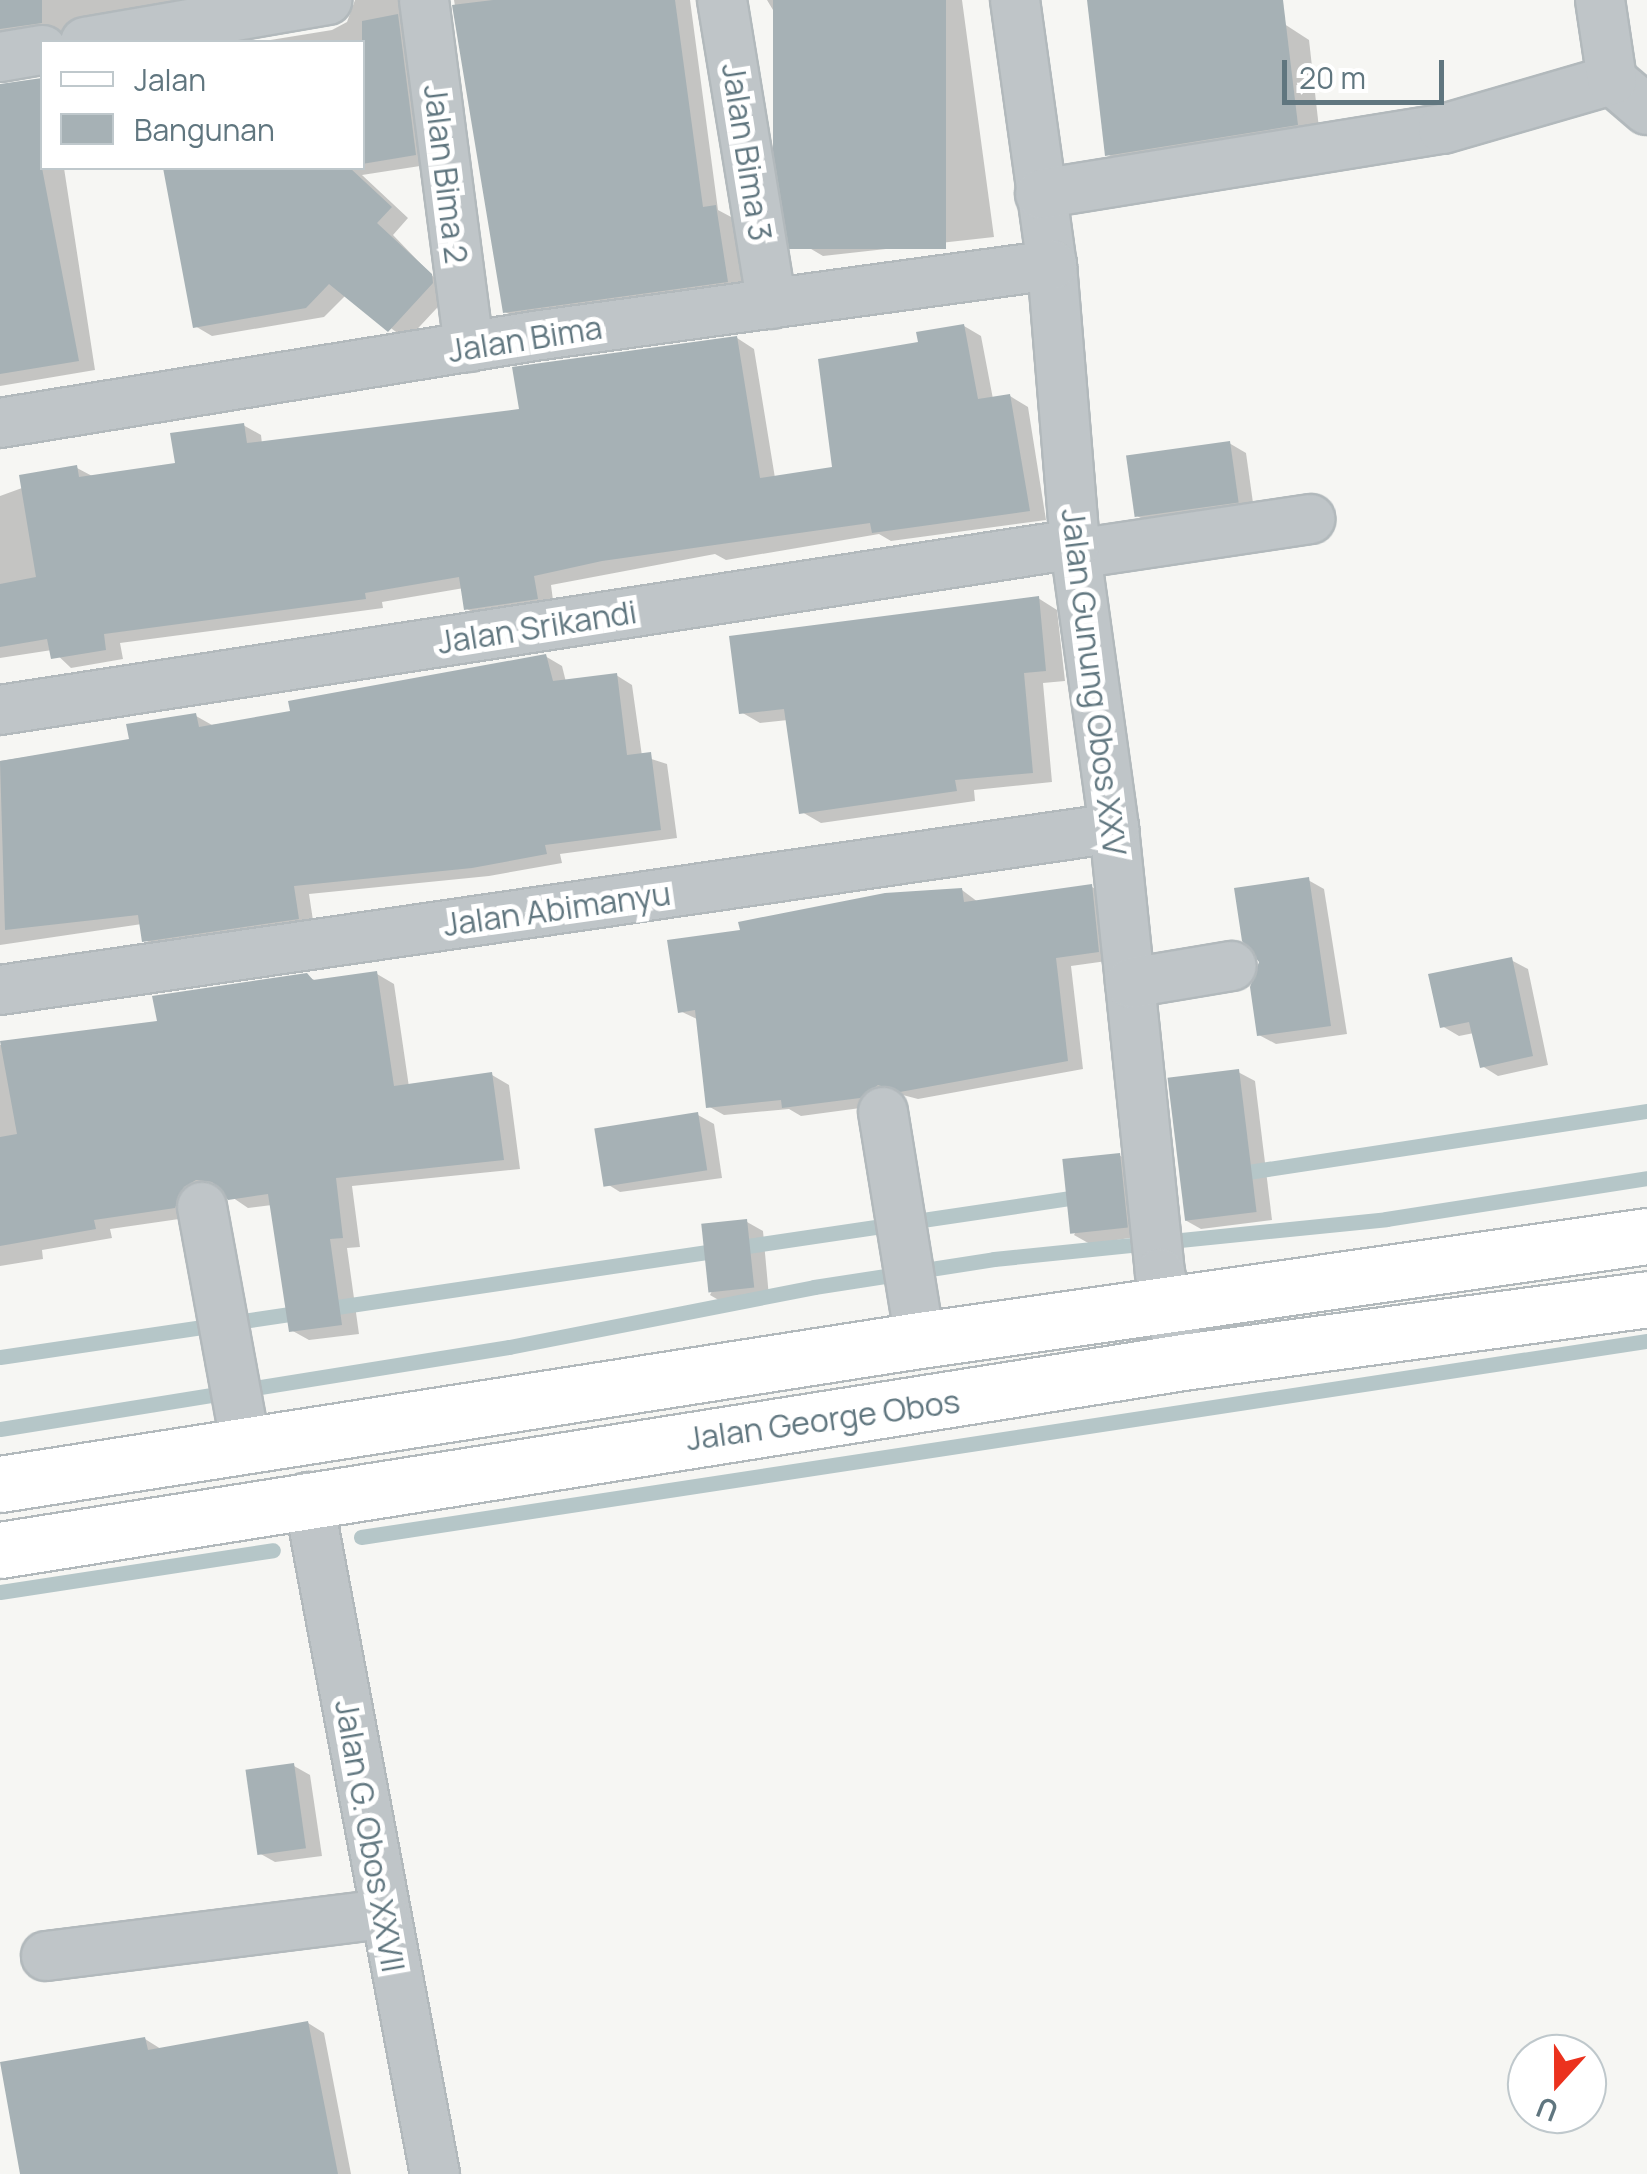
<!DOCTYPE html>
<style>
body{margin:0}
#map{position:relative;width:1647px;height:2174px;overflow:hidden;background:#f6f6f3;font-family:Manrope,sans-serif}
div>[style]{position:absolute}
.shadow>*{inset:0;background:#0003}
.stream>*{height:15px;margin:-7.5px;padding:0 7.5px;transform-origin:7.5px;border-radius:7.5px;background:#b5c6c8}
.building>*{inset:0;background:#a6b1b5;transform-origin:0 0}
.roads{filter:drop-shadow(2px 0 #b2b9bc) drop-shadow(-2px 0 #b2b9bc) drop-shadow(0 2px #b2b9bc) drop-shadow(0 -2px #b2b9bc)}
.street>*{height:48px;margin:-24px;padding:0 24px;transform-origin:24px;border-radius:24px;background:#bfc5c8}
.primary>*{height:55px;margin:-27.5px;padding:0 27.5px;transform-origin:27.5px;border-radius:27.5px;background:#fff}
span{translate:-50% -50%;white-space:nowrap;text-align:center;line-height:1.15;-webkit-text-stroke:10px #fff;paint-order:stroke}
.street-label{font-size:32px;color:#60767f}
.legend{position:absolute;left:40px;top:40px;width:325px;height:130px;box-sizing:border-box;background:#fff;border:2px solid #bfc8cc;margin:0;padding:12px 18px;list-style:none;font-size:30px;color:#60767f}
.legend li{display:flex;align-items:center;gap:20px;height:50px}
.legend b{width:50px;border:2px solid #bfc8cc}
.north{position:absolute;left:1507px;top:2034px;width:100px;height:100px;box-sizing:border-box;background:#fff;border:2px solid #bfc8cc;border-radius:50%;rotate:201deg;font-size:28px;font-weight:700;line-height:40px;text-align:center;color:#60767f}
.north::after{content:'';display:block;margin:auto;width:35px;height:45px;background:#eb321e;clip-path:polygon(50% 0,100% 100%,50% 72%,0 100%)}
.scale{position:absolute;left:1282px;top:60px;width:162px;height:45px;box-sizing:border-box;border:5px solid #60767f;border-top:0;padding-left:12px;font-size:30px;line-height:35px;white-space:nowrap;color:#60767f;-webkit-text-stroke:8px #fff;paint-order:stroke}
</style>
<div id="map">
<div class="shadow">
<i style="clip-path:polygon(0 0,235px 0,79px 39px,57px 31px,8px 42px,0 37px)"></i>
<i style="clip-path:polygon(355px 0,416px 0,433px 164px,362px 175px,408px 218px,393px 235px,450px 294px,407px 340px,346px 295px,324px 317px,212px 336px,195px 326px,166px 168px,362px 168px,362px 42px,258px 42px,332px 30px,347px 22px)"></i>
<i style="clip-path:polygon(454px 0,690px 0,718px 210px,733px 218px,745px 291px,523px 322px,505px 312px)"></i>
<i style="clip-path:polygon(767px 0,962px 0,994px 237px,823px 256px,806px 246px,776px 15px)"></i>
<i style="clip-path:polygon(1126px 0,1247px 0,1309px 40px,1320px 137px,1130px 167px,1107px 154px)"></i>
<i style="clip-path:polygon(42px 80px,42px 168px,64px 168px,95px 370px,0 386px,0 87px)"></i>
<i style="clip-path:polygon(964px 326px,981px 336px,993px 399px,1010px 396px,1028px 407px,1046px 520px,891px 541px,879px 534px,726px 560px,715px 554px,551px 585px,554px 608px,484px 619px,467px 609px,464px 588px,382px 602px,383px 608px,120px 643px,123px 659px,71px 668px,52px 650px,0 658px,0 496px,77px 468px,94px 477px,178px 466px,243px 425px,261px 435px,262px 444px,522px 411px,737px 338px,754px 349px,775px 478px,835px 469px,921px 344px)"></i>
<i style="clip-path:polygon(1229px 443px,1246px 453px,1254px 510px,1154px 525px,1137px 516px)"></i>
<i style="clip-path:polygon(1038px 598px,1057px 610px,1065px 681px,1043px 683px,1052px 782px,974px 790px,975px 801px,821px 823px,802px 812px,788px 720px,760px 723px,741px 712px)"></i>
<i style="clip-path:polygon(545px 656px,562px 666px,566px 682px,616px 675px,632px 685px,642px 756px,667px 764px,677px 838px,560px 854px,562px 863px,489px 876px,309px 894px,314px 927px,161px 949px,145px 940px,142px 924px,0 945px,0 761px,132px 741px,196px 716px,212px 725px,293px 713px)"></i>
<i style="clip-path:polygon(1308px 880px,1324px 889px,1347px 1034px,1276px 1044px,1259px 1035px)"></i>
<i style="clip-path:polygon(1092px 887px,1108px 896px,1114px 960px,1071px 966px,1083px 1069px,918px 1099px,895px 1093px,868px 1107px,801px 1116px,789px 1109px,724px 1115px,708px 1106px,699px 1020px,680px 1011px,743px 932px,962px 890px,978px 902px)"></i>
<i style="clip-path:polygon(1511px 960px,1528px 969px,1548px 1065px,1498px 1076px,1482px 1066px,1474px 1033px,1459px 1036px,1442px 1026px)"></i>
<i style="clip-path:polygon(377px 974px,394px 984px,409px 1087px,492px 1075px,509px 1085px,520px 1169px,352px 1186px,360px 1247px,347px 1248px,359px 1334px,309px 1340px,291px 1330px,272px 1205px,248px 1208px,223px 1191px,202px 1194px,193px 1217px,110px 1229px,112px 1238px,42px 1250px,43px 1259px,0 1266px,0 1045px,160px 1023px,307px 976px,318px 982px)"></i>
<i style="clip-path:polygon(1238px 1072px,1255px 1081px,1272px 1220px,1201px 1229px,1185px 1220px)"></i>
<i style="clip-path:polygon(698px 1115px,714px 1124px,722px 1178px,620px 1192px,604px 1182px)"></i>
<i style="clip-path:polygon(1119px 1155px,1136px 1165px,1143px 1236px,1090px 1244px,1074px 1235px)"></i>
<i style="clip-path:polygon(747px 1222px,763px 1231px,769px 1297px,727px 1305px,710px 1295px)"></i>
<i style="clip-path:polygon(294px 1766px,310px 1775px,322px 1856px,275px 1862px,259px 1853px)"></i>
<i style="clip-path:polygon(308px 2023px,324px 2033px,351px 2174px,21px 2174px,145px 2039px,161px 2049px)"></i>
</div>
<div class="stream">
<i style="left:1235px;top:1174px;width:417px;rotate:-8.7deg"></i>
<i style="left:0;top:1357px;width:1096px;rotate:-8.45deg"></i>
<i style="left:0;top:1429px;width:516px;rotate:-9.15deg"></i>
<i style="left:509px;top:1347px;width:311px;rotate:-11.1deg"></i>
<i style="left:814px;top:1287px;width:182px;rotate:-8.8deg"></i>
<i style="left:994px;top:1259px;width:394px;rotate:-5.8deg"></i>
<i style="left:1386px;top:1219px;width:264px;rotate:-8.9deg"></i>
<i style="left:361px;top:1537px;width:1301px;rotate:-8.67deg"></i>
<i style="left:0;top:1592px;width:276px;rotate:-8.7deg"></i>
</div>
<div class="building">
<i style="clip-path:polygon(0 0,42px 0,42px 23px,0 29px)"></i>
<i style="clip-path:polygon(493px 0,675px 0,703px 207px,716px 205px,728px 282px,503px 313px,452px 5px)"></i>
<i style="left:773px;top:0;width:173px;height:249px"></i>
<i style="clip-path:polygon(1087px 0,1283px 0,1298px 125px,1105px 156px)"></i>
<i style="clip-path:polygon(398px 14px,416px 155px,362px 164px,362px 21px)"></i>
<i style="clip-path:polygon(42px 78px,42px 168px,79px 361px,0 374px,0 84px)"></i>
<i style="clip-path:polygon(163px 168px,350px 168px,392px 207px,377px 223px,432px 274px,433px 283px,388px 332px,329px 284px,306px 308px,193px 328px)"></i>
<i style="clip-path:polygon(964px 324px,978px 399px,1010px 394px,1030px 511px,872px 533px,870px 523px,602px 561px,534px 576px,538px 599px,464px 610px,459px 577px,365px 593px,366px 599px,104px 634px,106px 650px,51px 659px,47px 639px,0 647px,0 584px,36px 577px,19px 475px,77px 465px,79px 477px,175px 463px,170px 433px,244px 423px,247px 443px,519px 409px,512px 367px,737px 336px,760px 478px,832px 467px,818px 359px,918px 342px,916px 332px)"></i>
<i style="left:1230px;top:441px;width:62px;height:105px;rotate:82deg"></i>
<i style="clip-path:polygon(1039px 596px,1046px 671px,1024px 673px,1033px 773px,955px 780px,957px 791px,799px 814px,784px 709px,739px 714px,729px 636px)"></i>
<i style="clip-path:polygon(546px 654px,553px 681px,617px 673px,627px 755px,651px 752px,661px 830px,545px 845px,547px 854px,472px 868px,294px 886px,299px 919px,142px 942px,138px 915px,5px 930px,0 761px,129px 739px,126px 724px,196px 713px,199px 727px,290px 711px,288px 701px)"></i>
<i style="clip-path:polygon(1309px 877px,1331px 1026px,1257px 1036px,1250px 987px,1259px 962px,1242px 941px,1234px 888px)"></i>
<i style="clip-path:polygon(1092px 884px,1099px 952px,1056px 958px,1068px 1061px,900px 1092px,878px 1085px,860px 1098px,782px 1108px,781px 1100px,706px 1108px,695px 1010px,678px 1013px,667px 940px,740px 930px,738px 922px,885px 893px,962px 888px,964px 902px)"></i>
<i style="clip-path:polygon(1512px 957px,1533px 1056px,1480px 1068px,1469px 1022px,1440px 1028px,1428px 974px)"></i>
<i style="clip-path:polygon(377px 971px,394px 1086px,492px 1072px,504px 1160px,336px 1178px,343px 1238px,330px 1239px,342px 1325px,289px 1332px,268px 1194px,228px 1200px,212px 1182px,196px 1180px,184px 1187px,175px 1208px,94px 1220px,96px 1229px,0 1246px,0 1137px,17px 1134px,0 1041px,157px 1021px,152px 996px,307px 973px,313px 980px)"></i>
<i style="left:1239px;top:1069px;width:144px;height:72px;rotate:83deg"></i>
<i style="left:698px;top:1112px;width:59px;height:105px;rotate:81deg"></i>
<i style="left:1120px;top:1153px;width:75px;height:58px;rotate:84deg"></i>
<i style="left:747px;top:1219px;width:69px;height:46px;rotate:84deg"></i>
<i style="left:294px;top:1763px;width:86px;height:49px;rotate:82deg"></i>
<i style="clip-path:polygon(308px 2021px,338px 2174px,20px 2174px,0 2062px,145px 2037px,148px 2050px)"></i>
</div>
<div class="roads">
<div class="street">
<i style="left:424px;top:0;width:350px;rotate:82.6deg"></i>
<i style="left:722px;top:0;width:308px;rotate:80.7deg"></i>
<i style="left:1015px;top:0;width:268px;rotate:82.1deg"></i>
<i style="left:1052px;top:265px;width:290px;rotate:85.3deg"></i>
<i style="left:1076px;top:554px;width:277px;rotate:82.1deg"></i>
<i style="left:1114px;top:828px;width:447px;rotate:84.1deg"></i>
<i style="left:1160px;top:1273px;width:92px;rotate:75.5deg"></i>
<i style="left:85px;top:42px;width:246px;rotate:-9.8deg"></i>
<i style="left:0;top:57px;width:43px;rotate:-9.5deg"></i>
<i style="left:1612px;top:80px;width:46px;rotate:40.6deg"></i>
<i style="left:1040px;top:194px;width:408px;rotate:-9.2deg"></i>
<i style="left:1443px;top:129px;width:176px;rotate:-16.2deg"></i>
<i style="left:1612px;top:80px;width:81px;rotate:-98.5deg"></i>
<i style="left:0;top:423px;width:541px;rotate:-9.25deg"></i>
<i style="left:534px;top:336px;width:523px;rotate:-7.8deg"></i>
<i style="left:1076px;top:554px;width:237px;rotate:-8.5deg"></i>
<i style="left:0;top:710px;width:1088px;rotate:-8.78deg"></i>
<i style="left:1130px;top:983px;width:103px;rotate:-9.5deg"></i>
<i style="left:0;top:990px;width:1126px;rotate:-8.27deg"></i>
<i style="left:883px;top:1112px;width:231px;rotate:80.8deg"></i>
<i style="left:202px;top:1207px;width:239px;rotate:79.6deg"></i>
<i style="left:308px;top:1497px;width:689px;rotate:79.38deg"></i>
<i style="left:46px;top:1956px;width:340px;rotate:-7.1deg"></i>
</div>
<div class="primary">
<i style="left:0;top:1484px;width:931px;rotate:-8.9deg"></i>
<i style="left:920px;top:1340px;width:734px;rotate:-8.14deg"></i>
<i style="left:0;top:1550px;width:1198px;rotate:-9.03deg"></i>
<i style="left:1183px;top:1362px;width:468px;rotate:-7.7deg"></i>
</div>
</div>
<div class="street-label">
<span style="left:747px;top:152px;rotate:81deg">Jalan Bima 3</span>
<span style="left:446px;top:174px;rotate:83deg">Jalan Bima 2</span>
<span style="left:525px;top:339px;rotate:-9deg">Jalan Bima</span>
<span style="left:537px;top:627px;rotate:-9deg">Jalan Srikandi</span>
<span style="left:1094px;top:682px;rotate:83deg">Jalan Gunung Obos XXV</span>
<span style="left:557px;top:909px;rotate:-8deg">Jalan Abimanyu</span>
<span style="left:823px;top:1420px;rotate:-8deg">Jalan George Obos</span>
<span style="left:370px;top:1836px;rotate:80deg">Jalan G. Obos XXVII</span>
</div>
<ul class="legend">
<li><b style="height:12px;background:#fff"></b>Jalan</li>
<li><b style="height:28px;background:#a6b1b5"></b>Bangunan</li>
</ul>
<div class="north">U</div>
<div class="scale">20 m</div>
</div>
